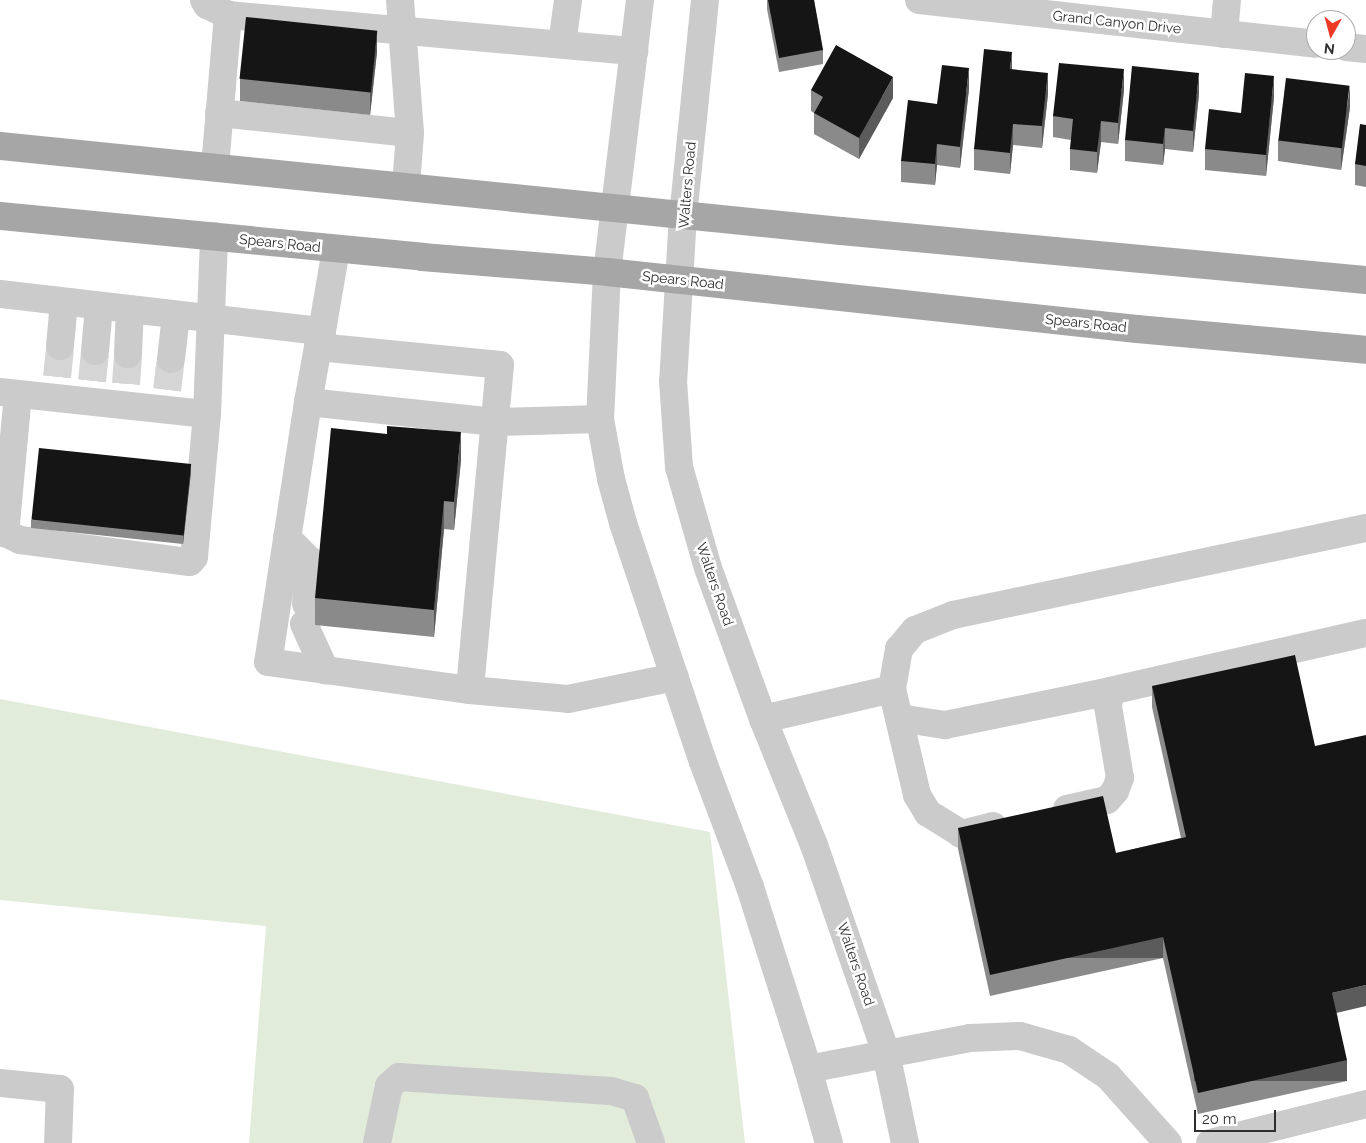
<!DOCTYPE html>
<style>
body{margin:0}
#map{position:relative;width:1366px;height:1143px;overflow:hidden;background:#fff;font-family:Raleway,sans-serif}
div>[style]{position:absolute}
.green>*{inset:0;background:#e1ecda}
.minor-tunnel>*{height:28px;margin-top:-14px;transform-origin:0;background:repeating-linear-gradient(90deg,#d5d5d5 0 28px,transparent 0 42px)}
.minor>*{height:28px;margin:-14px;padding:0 14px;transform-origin:14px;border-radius:14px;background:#cbcbcb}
.major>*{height:28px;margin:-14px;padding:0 14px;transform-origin:14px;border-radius:14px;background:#a6a6a6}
.wall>*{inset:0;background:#8a8a8a}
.shaded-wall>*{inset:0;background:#5b5b5b;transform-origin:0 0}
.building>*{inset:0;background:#151515;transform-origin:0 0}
span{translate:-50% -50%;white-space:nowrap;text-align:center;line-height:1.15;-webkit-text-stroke:5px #fff;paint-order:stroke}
.street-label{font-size:14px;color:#2e2e2e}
.north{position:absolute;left:1306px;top:10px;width:50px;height:50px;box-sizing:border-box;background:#fff;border:1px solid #ababab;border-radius:50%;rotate:187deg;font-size:14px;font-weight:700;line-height:20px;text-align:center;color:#2e2e2e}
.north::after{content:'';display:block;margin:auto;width:18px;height:22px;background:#ee3926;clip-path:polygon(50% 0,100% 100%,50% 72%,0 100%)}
.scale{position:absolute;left:1194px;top:1110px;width:82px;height:22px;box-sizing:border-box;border:2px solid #2e2e2e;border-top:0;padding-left:6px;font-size:15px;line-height:18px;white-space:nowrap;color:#2e2e2e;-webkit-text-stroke:4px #fff;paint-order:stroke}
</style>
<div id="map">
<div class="green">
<i style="clip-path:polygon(0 699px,710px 832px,745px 1143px,249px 1143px,266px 926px,0 900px)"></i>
</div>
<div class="minor-tunnel">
<i style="left:57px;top:377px;width:31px;rotate:-84deg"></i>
<i style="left:92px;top:381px;width:30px;rotate:-84deg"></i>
<i style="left:126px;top:384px;width:30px;rotate:-86deg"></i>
<i style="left:167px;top:390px;width:31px;rotate:-83deg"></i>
</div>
<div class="minor">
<i style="left:204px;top:0;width:6px;rotate:59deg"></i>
<i style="left:207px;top:5px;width:23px;rotate:25deg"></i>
<i style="left:228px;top:15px;width:408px;rotate:5.1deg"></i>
<i style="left:400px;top:0;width:133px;rotate:85.7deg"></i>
<i style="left:410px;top:133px;width:53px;rotate:94.3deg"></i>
<i style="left:640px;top:0;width:274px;rotate:96.9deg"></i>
<i style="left:607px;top:272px;width:147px;rotate:92.7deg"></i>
<i style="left:600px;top:419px;width:61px;rotate:79.6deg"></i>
<i style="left:611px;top:479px;width:46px;rotate:74.7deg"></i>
<i style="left:623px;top:523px;width:252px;rotate:71.5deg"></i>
<i style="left:703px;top:762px;width:134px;rotate:69.4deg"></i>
<i style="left:750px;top:887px;width:191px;rotate:72.3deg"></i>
<i style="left:808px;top:1069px;width:77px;rotate:74.2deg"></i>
<i style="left:705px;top:0;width:216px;rotate:95.8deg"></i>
<i style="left:683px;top:215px;width:166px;rotate:93.4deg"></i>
<i style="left:673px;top:381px;width:86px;rotate:86deg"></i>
<i style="left:679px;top:467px;width:105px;rotate:74deg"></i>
<i style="left:708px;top:568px;width:161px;rotate:70deg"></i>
<i style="left:763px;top:719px;width:136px;rotate:68deg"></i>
<i style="left:814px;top:845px;width:220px;rotate:70.9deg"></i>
<i style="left:886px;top:1053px;width:92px;rotate:78.1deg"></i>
<i style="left:919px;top:0;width:399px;rotate:6.3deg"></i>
<i style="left:1224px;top:34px;width:34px;rotate:-85deg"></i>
<i style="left:562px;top:44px;width:44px;rotate:-82.2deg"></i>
<i style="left:1346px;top:47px;width:20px;rotate:6deg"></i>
<i style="left:219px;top:113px;width:192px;rotate:6deg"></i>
<i style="left:215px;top:167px;width:153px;rotate:-85.1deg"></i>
<i style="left:0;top:294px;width:324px;rotate:6.6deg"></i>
<i style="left:322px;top:331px;width:83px;rotate:-80.3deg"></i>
<i style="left:322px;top:331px;width:16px;rotate:104deg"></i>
<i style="left:318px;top:347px;width:183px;rotate:5.6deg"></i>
<i style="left:500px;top:365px;width:326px;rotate:95.3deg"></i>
<i style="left:60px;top:346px;width:44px;rotate:-84.8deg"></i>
<i style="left:318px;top:347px;width:56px;rotate:100.3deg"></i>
<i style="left:308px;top:402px;width:188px;rotate:6.1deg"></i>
<i style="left:495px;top:422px;width:105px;rotate:-1.6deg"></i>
<i style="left:95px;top:351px;width:45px;rotate:-84.9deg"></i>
<i style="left:128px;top:354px;width:45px;rotate:-87.5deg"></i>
<i style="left:171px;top:359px;width:44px;rotate:-83.5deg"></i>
<i style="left:0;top:392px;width:208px;rotate:6.1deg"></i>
<i style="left:207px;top:414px;width:178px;rotate:-87.7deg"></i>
<i style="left:18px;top:394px;width:140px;rotate:95.3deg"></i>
<i style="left:5px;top:533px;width:17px;rotate:25deg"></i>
<i style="left:20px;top:540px;width:171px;rotate:7.4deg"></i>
<i style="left:190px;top:562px;width:6px;rotate:-51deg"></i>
<i style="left:194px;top:557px;width:144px;rotate:-84.8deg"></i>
<i style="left:308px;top:402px;width:263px;rotate:98.7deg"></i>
<i style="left:268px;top:662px;width:204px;rotate:7.9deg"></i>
<i style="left:470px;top:690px;width:98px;rotate:5.2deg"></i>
<i style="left:568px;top:699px;width:109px;rotate:-11.6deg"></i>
<i style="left:287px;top:538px;width:30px;rotate:45deg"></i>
<i style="left:308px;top:559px;width:45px;rotate:92.5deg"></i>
<i style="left:304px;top:624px;width:51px;rotate:65.5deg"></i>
<i style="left:892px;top:689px;width:41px;rotate:-80.1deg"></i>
<i style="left:899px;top:649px;width:25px;rotate:-50deg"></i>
<i style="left:915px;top:630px;width:41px;rotate:-21.5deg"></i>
<i style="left:953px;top:615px;width:422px;rotate:-11.9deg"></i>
<i style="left:899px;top:718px;width:47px;rotate:8.7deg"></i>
<i style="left:945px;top:725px;width:168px;rotate:-11.6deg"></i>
<i style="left:763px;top:719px;width:132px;rotate:-13.1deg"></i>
<i style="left:892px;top:689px;width:109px;rotate:76.7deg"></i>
<i style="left:917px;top:795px;width:21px;rotate:59deg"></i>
<i style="left:928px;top:813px;width:39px;rotate:32deg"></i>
<i style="left:961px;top:834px;width:33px;rotate:-14deg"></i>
<i style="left:1067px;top:809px;width:41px;rotate:-12.7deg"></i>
<i style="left:1107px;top:800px;width:12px;rotate:-48deg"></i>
<i style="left:1115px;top:791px;width:14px;rotate:-69deg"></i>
<i style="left:1120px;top:778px;width:73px;rotate:-99.5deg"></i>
<i style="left:1108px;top:706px;width:15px;rotate:-82deg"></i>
<i style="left:1110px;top:691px;width:262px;rotate:-12.8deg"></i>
<i style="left:808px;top:1069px;width:165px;rotate:-10.8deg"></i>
<i style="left:970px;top:1038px;width:50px;rotate:-2.3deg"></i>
<i style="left:1020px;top:1036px;width:51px;rotate:15.9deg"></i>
<i style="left:1069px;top:1050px;width:47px;rotate:33.7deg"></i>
<i style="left:1108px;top:1076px;width:90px;rotate:48.2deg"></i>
<i style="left:0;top:1083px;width:60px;rotate:5.7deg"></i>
<i style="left:60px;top:1089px;width:54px;rotate:92.1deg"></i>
<i style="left:377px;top:1143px;width:58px;rotate:-78.1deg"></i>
<i style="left:389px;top:1086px;width:13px;rotate:-42deg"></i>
<i style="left:399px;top:1077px;width:212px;rotate:3.8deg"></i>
<i style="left:611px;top:1091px;width:25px;rotate:16deg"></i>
<i style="left:635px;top:1098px;width:48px;rotate:70.4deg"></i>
<i style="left:1210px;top:1143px;width:161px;rotate:-14deg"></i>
</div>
<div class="major">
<i style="left:0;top:146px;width:845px;rotate:5.77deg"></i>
<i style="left:841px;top:231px;width:527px;rotate:5.33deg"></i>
<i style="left:0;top:216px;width:424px;rotate:5.5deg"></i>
<i style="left:422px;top:257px;width:186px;rotate:4.6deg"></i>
<i style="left:607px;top:272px;width:533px;rotate:6.14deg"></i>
<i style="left:1137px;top:329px;width:230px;rotate:5.2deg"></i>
</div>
<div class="wall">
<i style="clip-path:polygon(767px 0,814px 0,823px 50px,823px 64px,779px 72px,767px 9px)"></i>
<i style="clip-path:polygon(377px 52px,370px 115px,240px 101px,240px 79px)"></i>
<i style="clip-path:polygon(1012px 69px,1048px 94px,1042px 148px,1013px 145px,1010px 174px,974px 170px,974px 149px)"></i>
<i style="clip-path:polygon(969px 89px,960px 168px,937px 165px,935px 185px,901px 182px,901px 161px)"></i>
<i style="clip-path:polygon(811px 90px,893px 98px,859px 159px,814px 134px,814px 113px,811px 111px)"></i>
<i style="clip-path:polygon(1124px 90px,1118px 144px,1101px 142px,1097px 173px,1070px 170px,1070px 149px,1071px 140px,1053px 137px,1053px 116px)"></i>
<i style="clip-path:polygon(1199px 94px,1193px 152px,1165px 149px,1163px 165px,1125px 161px,1125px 140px)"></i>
<i style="clip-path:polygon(1274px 97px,1266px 176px,1205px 170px,1205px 149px,1241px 113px)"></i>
<i style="clip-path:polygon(1350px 107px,1341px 170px,1278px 161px,1278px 140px)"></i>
<i style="clip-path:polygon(1366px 125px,1366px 187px,1355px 185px,1355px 164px)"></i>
<i style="clip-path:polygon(461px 460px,454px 530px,444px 529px,434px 637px,315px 625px,315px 598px)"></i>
<i style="clip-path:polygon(191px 472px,183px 544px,31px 528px,31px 520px)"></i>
<i style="clip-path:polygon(1152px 686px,1337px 1013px,1347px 1081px,1198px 1114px,1163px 958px,990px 996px,958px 849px,958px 828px,1116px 853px,1181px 838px,1152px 707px)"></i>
</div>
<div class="shaded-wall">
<i style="clip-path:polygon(377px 31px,377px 52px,370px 115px,370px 94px)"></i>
<i style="clip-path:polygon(1012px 52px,1012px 73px,1010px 69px)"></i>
<i style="clip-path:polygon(969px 68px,969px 89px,960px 168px,960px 147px)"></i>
<i style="clip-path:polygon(1124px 69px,1124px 90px,1118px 144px,1118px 123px)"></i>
<i style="clip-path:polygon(1048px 73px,1048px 94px,1042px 148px,1042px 126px)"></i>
<i style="clip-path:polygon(1199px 73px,1199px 94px,1193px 152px,1193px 131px)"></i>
<i style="clip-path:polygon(1274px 76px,1274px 97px,1266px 176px,1266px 155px)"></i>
<i style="clip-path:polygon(893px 77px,893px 98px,859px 159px,859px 138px)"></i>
<i style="clip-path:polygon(1350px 86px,1350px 107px,1341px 170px,1341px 149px)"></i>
<i style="clip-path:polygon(1101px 121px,1101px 142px,1097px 173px,1097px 152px)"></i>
<i style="clip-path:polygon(1013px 124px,1013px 145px,1010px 174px,1010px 153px)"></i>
<i style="clip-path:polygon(1165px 128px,1165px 149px,1163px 165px,1163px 144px)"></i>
<i style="clip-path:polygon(937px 144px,937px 165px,935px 185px,935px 164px)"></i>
<i style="clip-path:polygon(461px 432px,461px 460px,454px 530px,454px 502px)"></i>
<i style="clip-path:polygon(191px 464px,191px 472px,183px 544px,183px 537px)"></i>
<i style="clip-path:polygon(444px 501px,444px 529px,434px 637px,434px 610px)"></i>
<i style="left:1163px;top:937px;width:21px;height:177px;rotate:90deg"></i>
<i style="clip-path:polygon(1366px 985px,1366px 1006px,1332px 1014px,1332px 993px)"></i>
<i style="left:1347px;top:1060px;width:21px;height:153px;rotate:90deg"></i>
</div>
<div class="building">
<i style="clip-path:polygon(768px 0,814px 0,823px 50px,779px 58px)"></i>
<i style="left:246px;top:17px;width:132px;height:62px;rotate:6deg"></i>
<i style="clip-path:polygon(836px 45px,893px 77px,859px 138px,814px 113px,823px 97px,811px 90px)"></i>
<i style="clip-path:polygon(984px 49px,1012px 52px,1010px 69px,1048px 73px,1042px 126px,1013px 124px,1010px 153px,974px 149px)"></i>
<i style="clip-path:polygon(1059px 63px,1124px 69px,1118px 123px,1101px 121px,1097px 152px,1070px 149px,1073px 119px,1053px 116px)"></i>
<i style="clip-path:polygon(942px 65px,969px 68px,960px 147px,937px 144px,935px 164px,901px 161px,908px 100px,937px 104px)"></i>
<i style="clip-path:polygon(1132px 66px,1199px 73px,1193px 131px,1165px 128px,1163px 144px,1125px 140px)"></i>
<i style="clip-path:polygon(1245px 73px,1274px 76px,1266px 155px,1205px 149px,1209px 109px,1241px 113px)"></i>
<i style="left:1286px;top:78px;width:64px;height:63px;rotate:7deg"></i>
<i style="clip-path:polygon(1360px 124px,1366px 125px,1366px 166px,1355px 164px)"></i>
<i style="clip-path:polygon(387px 426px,461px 432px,454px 502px,444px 501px,434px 610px,315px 598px,331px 428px,387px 434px)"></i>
<i style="left:39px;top:448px;width:153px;height:72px;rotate:6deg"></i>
<i style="clip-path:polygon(1295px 655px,1315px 746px,1366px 735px,1366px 985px,1332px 993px,1347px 1060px,1198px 1093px,1163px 937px,990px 975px,958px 828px,1103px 796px,1116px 853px,1186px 837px,1152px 686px)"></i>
</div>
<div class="street-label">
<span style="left:1117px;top:22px;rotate:6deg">Grand Canyon Drive</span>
<span style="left:687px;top:185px;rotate:-85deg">Walters Road</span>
<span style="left:280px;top:243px;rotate:6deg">Spears Road</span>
<span style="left:683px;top:280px;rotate:6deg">Spears Road</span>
<span style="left:1086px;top:323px;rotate:6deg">Spears Road</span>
<span style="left:715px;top:584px;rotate:71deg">Walters Road</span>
<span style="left:856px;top:964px;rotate:71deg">Walters Road</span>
</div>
<div class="north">N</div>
<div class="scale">20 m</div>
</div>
